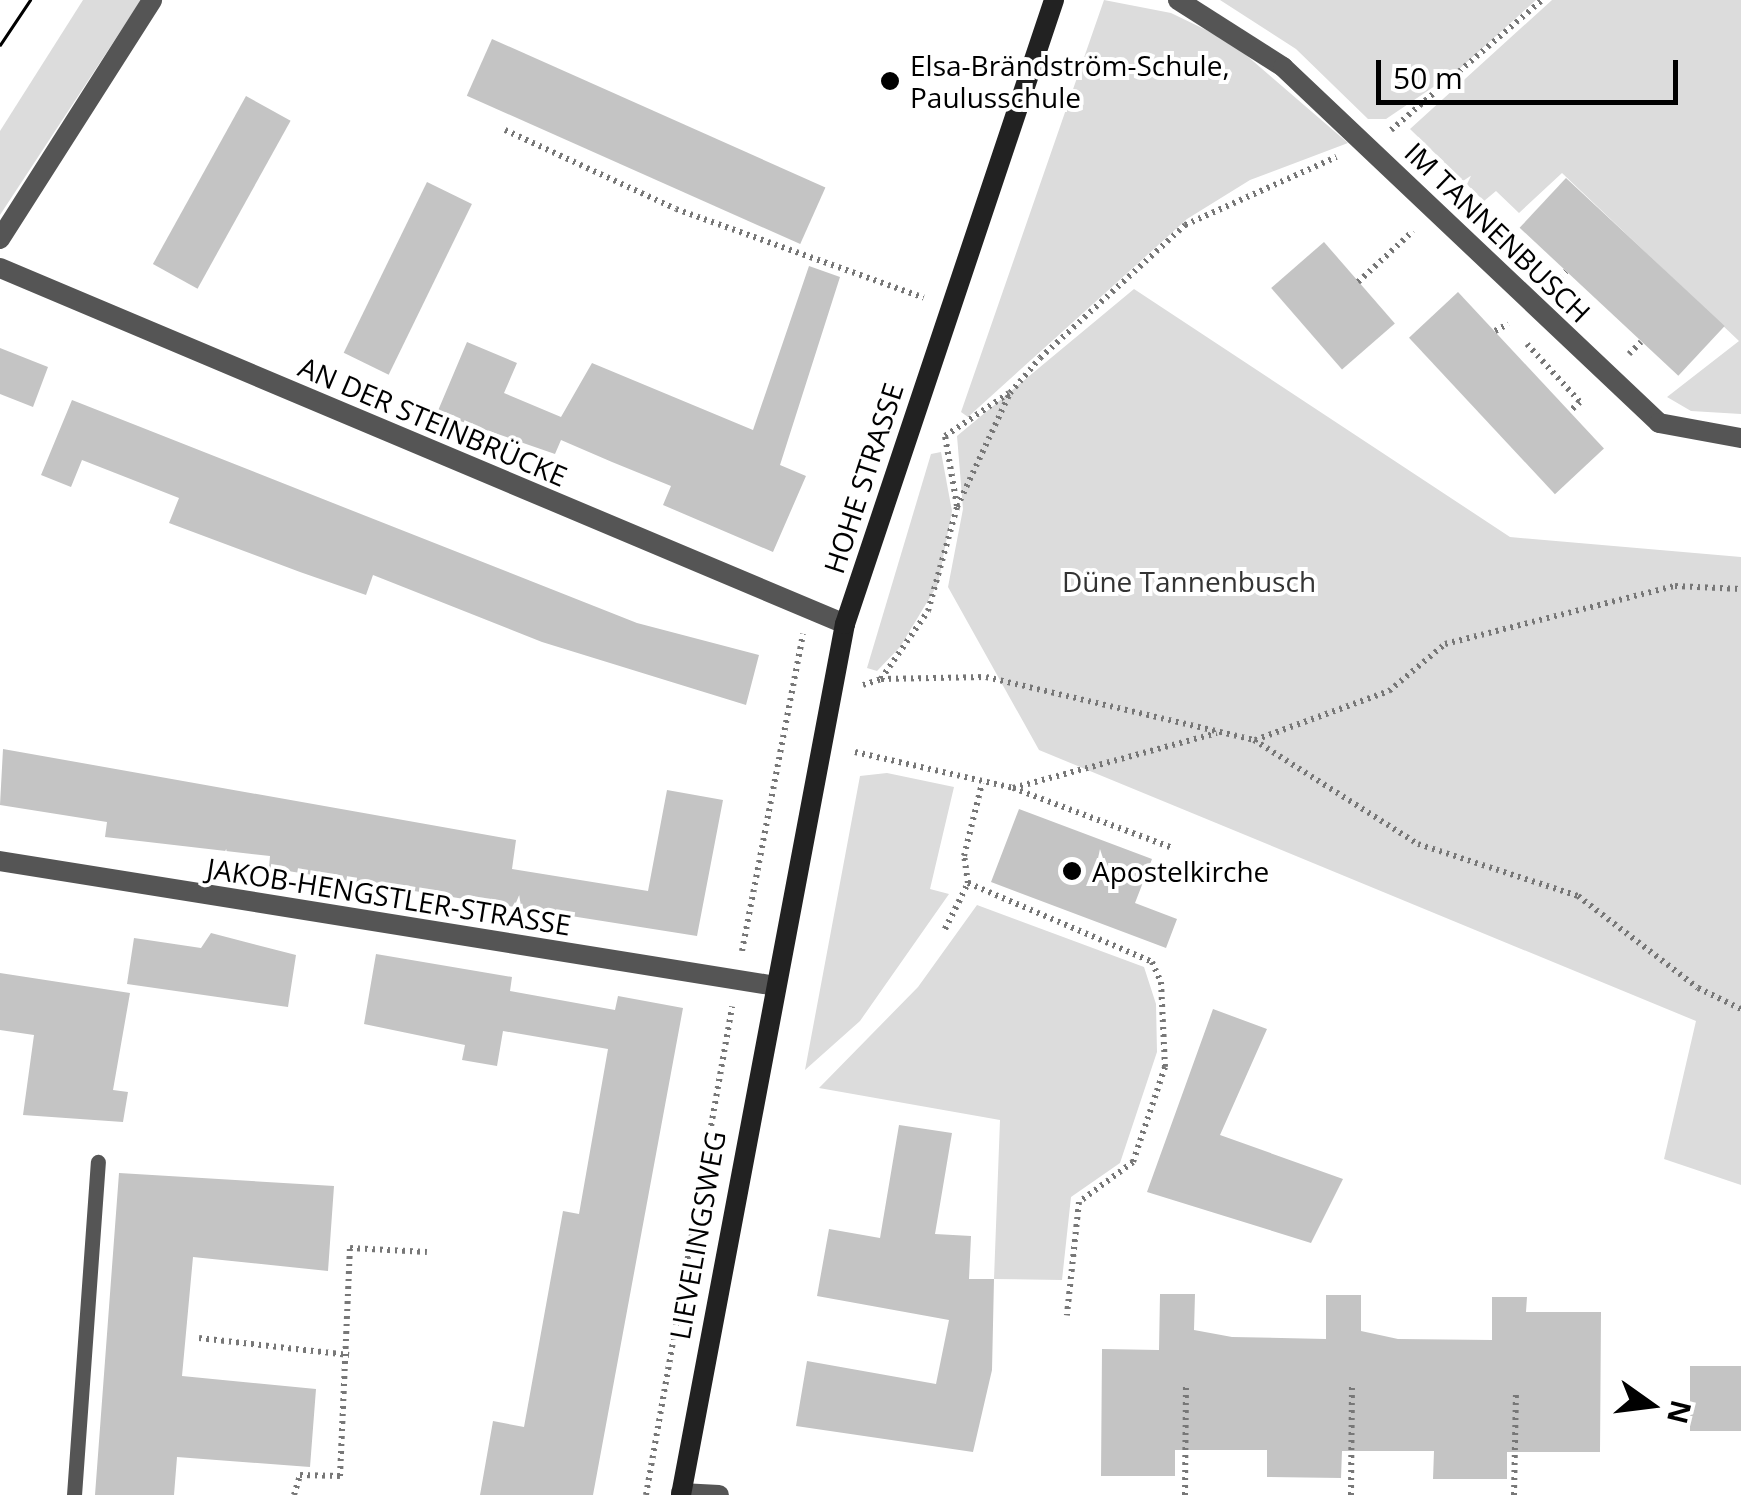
<!DOCTYPE html>
<meta charset="utf-8">
<style>
body{margin:0}
#map{position:relative;width:1741px;height:1495px;overflow:hidden;background:#fff;font-family:"Open Sans",sans-serif}
div>[style]{position:absolute}
.green>*{inset:0;background:#dcdcdc}
.building>*{inset:0;background:#c4c4c4;transform-origin:0 0}
.path>*{height:6px;margin-top:-3px;transform-origin:0;background:repeating-linear-gradient(90deg,#777 0 2.5px,transparent 0 7.5px)}
.lane>*{height:15px;margin:-7.5px;padding:0 7.5px;transform-origin:7.5px;border-radius:7.5px;background:#555}
.street>*{height:20px;margin:-10px;padding:0 10px;transform-origin:10px;border-radius:10px;background:#555}
.secondary>*{height:20px;margin:-10px;padding:0 10px;transform-origin:10px;border-radius:10px;background:#222}
.tram>*{height:2.5px;margin:-1.25px;padding:0 1.25px;transform-origin:1.25px;border-radius:1.25px;background:#000}
.dots>*{width:28px;height:28px;translate:-50% -50%;box-sizing:border-box;border:5px solid #fff;border-radius:50%}
span{translate:-50% -50%;white-space:nowrap;text-align:center;line-height:1.15;-webkit-text-stroke:8px #fff;paint-order:stroke}
.poi-label{font-size:28px;color:#000}
.left{translate:0 -50%;text-align:left}
.street-label{font-size:28px;color:#000}
.park-label{font-size:28px;color:#333}
.north{position:absolute;left:1601px;top:1355px;width:100px;height:100px;-webkit-text-stroke:8px #fff;paint-order:stroke;rotate:104deg;font-size:28px;font-weight:700;line-height:40px;text-align:center;color:#000}
.north::after{content:'';display:block;margin:auto;width:35px;height:45px;background:#000;clip-path:polygon(50% 0,100% 100%,50% 72%,0 100%)}
.scale{position:absolute;left:1376px;top:60px;width:302px;height:45px;box-sizing:border-box;border:5px solid #000;border-top:0;padding-left:12px;font-size:30px;line-height:35px;white-space:nowrap;color:#000;-webkit-text-stroke:8px #fff;paint-order:stroke}
</style>
<div id="map">
<div class="green">
<i style="clip-path:polygon(83px 0,141px 0,0 215px,0 131px)"></i>
<i style="clip-path:polygon(1104px 0,1171px 13px,1231px 42px,1348px 143px,1250px 180px,1187px 219px,968px 417px,961px 412px)"></i>
<i style="clip-path:polygon(1220px 0,1536px 0,1457px 71px,1386px 119px,1368px 119px,1296px 49px)"></i>
<i style="clip-path:polygon(1552px 0,1741px 0,1741px 414px,1691px 411px,1667px 397px,1739px 341px,1562px 173px,1519px 213px,1496px 191px,1484px 201px,1410px 129px)"></i>
<i style="clip-path:polygon(1134px 289px,1510px 537px,1741px 557px,1741px 1185px,1664px 1159px,1696px 1021px,1039px 750px,948px 587px,963px 509px,957px 436px)"></i>
<i style="clip-path:polygon(941px 452px,952px 511px,938px 584px,900px 647px,877px 671px,867px 668px,931px 454px)"></i>
<i style="clip-path:polygon(887px 773px,954px 787px,930px 889px,949px 894px,860px 1021px,805px 1070px,860px 776px)"></i>
<i style="clip-path:polygon(977px 905px,1144px 967px,1156px 1004px,1157px 1052px,1120px 1163px,1071px 1197px,1062px 1280px,994px 1279px,1000px 1120px,819px 1088px,918px 987px)"></i>
</div>
<div class="building">
<i style="left:492px;top:39px;width:365px;height:62px;rotate:24deg"></i>
<i style="left:246px;top:96px;width:51px;height:192px;rotate:29deg"></i>
<i style="left:1566px;top:178px;width:217px;height:68px;rotate:43deg"></i>
<i style="left:427px;top:182px;width:50px;height:190px;rotate:26deg"></i>
<i style="left:1324px;top:242px;width:108px;height:70px;rotate:49deg"></i>
<i style="clip-path:polygon(809px 266px,840px 277px,780px 465px,806px 476px,773px 552px,663px 505px,671px 486px,612px 462px,561px 440px,555px 454px,437px 413px,467px 342px,517px 363px,504px 393px,561px 417px,592px 363px,753px 430px)"></i>
<i style="left:1458px;top:292px;width:214px;height:67px;rotate:47deg"></i>
<i style="clip-path:polygon(0 348px,48px 367px,33px 407px,0 394px)"></i>
<i style="clip-path:polygon(72px 400px,637px 623px,759px 655px,746px 705px,542px 642px,373px 575px,366px 595px,300px 572px,169px 523px,179px 498px,82px 460px,71px 487px,41px 475px)"></i>
<i style="clip-path:polygon(3px 749px,516px 840px,512px 869px,648px 891px,667px 790px,723px 800px,697px 936px,269px 868px,270px 856px,105px 837px,107px 822px,0 805px)"></i>
<i style="clip-path:polygon(1019px 809px,1152px 859px,1135px 903px,1177px 919px,1166px 948px,991px 882px)"></i>
<i style="clip-path:polygon(211px 933px,296px 955px,288px 1007px,127px 984px,134px 938px,201px 948px)"></i>
<i style="clip-path:polygon(376px 954px,512px 977px,510px 991px,615px 1010px,618px 996px,683px 1008px,593px 1495px,480px 1495px,493px 1421px,524px 1427px,563px 1211px,579px 1214px,608px 1049px,503px 1031px,497px 1066px,462px 1060px,465px 1045px,364px 1024px)"></i>
<i style="clip-path:polygon(0 973px,130px 993px,113px 1090px,128px 1092px,123px 1122px,23px 1115px,34px 1035px,0 1030px)"></i>
<i style="clip-path:polygon(1213px 1009px,1267px 1029px,1220px 1135px,1343px 1179px,1311px 1243px,1147px 1192px)"></i>
<i style="clip-path:polygon(899px 1125px,952px 1133px,935px 1234px,971px 1236px,969px 1279px,994px 1279px,992px 1370px,973px 1452px,796px 1426px,807px 1361px,936px 1384px,949px 1320px,817px 1296px,829px 1229px,880px 1238px)"></i>
<i style="clip-path:polygon(119px 1173px,334px 1186px,328px 1271px,193px 1257px,182px 1376px,316px 1389px,310px 1467px,177px 1457px,174px 1495px,95px 1495px)"></i>
<i style="clip-path:polygon(1160px 1294px,1195px 1294px,1194px 1330px,1232px 1337px,1326px 1339px,1326px 1295px,1361px 1295px,1361px 1331px,1398px 1339px,1492px 1340px,1492px 1297px,1527px 1297px,1526px 1312px,1601px 1312px,1600px 1452px,1507px 1452px,1507px 1479px,1433px 1479px,1434px 1451px,1342px 1451px,1341px 1478px,1267px 1477px,1267px 1450px,1175px 1450px,1175px 1476px,1101px 1476px,1102px 1349px,1159px 1350px)"></i>
<i style="left:1690px;top:1366px;width:51px;height:65px"></i>
</div>
<div class="path">
<i style="left:505px;top:130px;width:188px;rotate:24.8deg"></i>
<i style="left:676px;top:209px;width:263px;rotate:19.7deg"></i>
<i style="left:1391px;top:130px;width:199px;rotate:-40.7deg"></i>
<i style="left:1358px;top:282px;width:75px;rotate:-42.8deg"></i>
<i style="left:1555px;top:283px;width:16px;rotate:-47deg"></i>
<i style="left:1495px;top:331px;width:15px;rotate:-28deg"></i>
<i style="left:1527px;top:344px;width:79px;rotate:47.6deg"></i>
<i style="left:1580px;top:402px;width:15px;rotate:138deg"></i>
<i style="left:1629px;top:354px;width:17px;rotate:-45deg"></i>
<i style="left:957px;top:506px;width:71px;rotate:-99.7deg"></i>
<i style="left:945px;top:436px;width:77px;rotate:-33.9deg"></i>
<i style="left:881px;top:679px;width:105px;rotate:-1.1deg"></i>
<i style="left:986px;top:677px;width:275px;rotate:13.2deg"></i>
<i style="left:1254px;top:740px;width:194px;rotate:32.4deg"></i>
<i style="left:1418px;top:844px;width:168px;rotate:18deg"></i>
<i style="left:1578px;top:896px;width:151px;rotate:37.5deg"></i>
<i style="left:1698px;top:988px;width:48px;rotate:26deg"></i>
<i style="left:863px;top:685px;width:19px;rotate:-18deg"></i>
<i style="left:881px;top:679px;width:83px;rotate:-55.3deg"></i>
<i style="left:928px;top:611px;width:108px;rotate:-74.4deg"></i>
<i style="left:957px;top:507px;width:126px;rotate:-65.1deg"></i>
<i style="left:1010px;top:393px;width:46px;rotate:-49.4deg"></i>
<i style="left:1040px;top:358px;width:197px;rotate:-42.5deg"></i>
<i style="left:1185px;top:225px;width:166px;rotate:-24.2deg"></i>
<i style="left:1255px;top:740px;width:143px;rotate:-20.1deg"></i>
<i style="left:1389px;top:691px;width:73px;rotate:-40deg"></i>
<i style="left:1445px;top:644px;width:237px;rotate:-14.2deg"></i>
<i style="left:1675px;top:586px;width:66px;rotate:2.6deg"></i>
<i style="left:855px;top:752px;width:162px;rotate:12.8deg"></i>
<i style="left:1013px;top:788px;width:211px;rotate:-15.1deg"></i>
<i style="left:1013px;top:788px;width:168px;rotate:20.6deg"></i>
<i style="left:968px;top:883px;width:200px;rotate:23.2deg"></i>
<i style="left:1152px;top:962px;width:22px;rotate:66deg"></i>
<i style="left:1161px;top:982px;width:85px;rotate:87.3deg"></i>
<i style="left:1165px;top:1067px;width:100px;rotate:108.6deg"></i>
<i style="left:1133px;top:1162px;width:67px;rotate:143.5deg"></i>
<i style="left:1079px;top:1202px;width:114px;rotate:96.1deg"></i>
<i style="left:945px;top:929px;width:51px;rotate:-63.4deg"></i>
<i style="left:968px;top:883px;width:27px;rotate:-98deg"></i>
<i style="left:964px;top:856px;width:75px;rotate:-76.1deg"></i>
<i style="left:945px;top:929px;width:35px;rotate:-63deg"></i>
<i style="left:742px;top:951px;width:323px;rotate:-79.1deg"></i>
<i style="left:199px;top:1338px;width:151px;rotate:6.5deg"></i>
<i style="left:294px;top:1495px;width:21px;rotate:-73deg"></i>
<i style="left:300px;top:1475px;width:40px;rotate:1.4deg"></i>
<i style="left:340px;top:1476px;width:228px;rotate:-87.5deg"></i>
<i style="left:350px;top:1248px;width:77px;rotate:3deg"></i>
<i style="left:646px;top:1495px;width:496px;rotate:-80deg"></i>
<i style="left:1185px;top:1495px;width:109px;rotate:-89.5deg"></i>
<i style="left:1351px;top:1495px;width:108px;rotate:-89.5deg"></i>
<i style="left:1514px;top:1495px;width:105px;rotate:-88.9deg"></i>
</div>
<div class="lane">
<i style="left:74px;top:1495px;width:334px;rotate:-85.9deg"></i>
</div>
<div class="street">
<i style="left:1178px;top:0;width:125px;rotate:32.5deg"></i>
<i style="left:1283px;top:67px;width:518px;rotate:43.43deg"></i>
<i style="left:1659px;top:423px;width:83px;rotate:10.4deg"></i>
<i style="left:0;top:239px;width:283px;rotate:-57.5deg"></i>
<i style="left:0;top:268px;width:917px;rotate:22.85deg"></i>
<i style="left:0;top:861px;width:780px;rotate:9.15deg"></i>
<i style="left:681px;top:1493px;width:38px;rotate:3deg"></i>
</div>
<div class="secondary">
<i style="left:681px;top:1495px;width:886px;rotate:-79.34deg"></i>
<i style="left:845px;top:624px;width:658px;rotate:-71.48deg"></i>
</div>
<div class="tram">
<i style="left:0;top:45px;width:54px;rotate:-56.3deg"></i>
</div>
<div class="dots">
<i style="left:890px;top:81px;background:#000"></i>
<i style="left:1072px;top:871px;background:#000"></i>
</div>
<div class="poi-label">
<span class="left" style="left:910px;top:81px">Elsa-Brändström-Schule,<br>Paulusschule</span>
<span class="left" style="left:1092px;top:871px">Apostelkirche</span>
</div>
<div class="street-label">
<span style="left:1498px;top:232px;rotate:44deg">IM TANNENBUSCH</span>
<span style="left:433px;top:421px;rotate:23deg">AN DER STEINBRÜCKE</span>
<span style="left:863px;top:478px;rotate:-72deg">HOHE STRASSE</span>
<span style="left:389px;top:896px;rotate:9deg">JAKOB-HENGSTLER-STRASSE</span>
<span style="left:697px;top:1235px;rotate:-80deg">LIEVELINGSWEG</span>
</div>
<div class="park-label">
<span style="left:1189px;top:581px">Düne Tannenbusch</span>
</div>
<div class="north">N</div>
<div class="scale">50 m</div>
</div>
